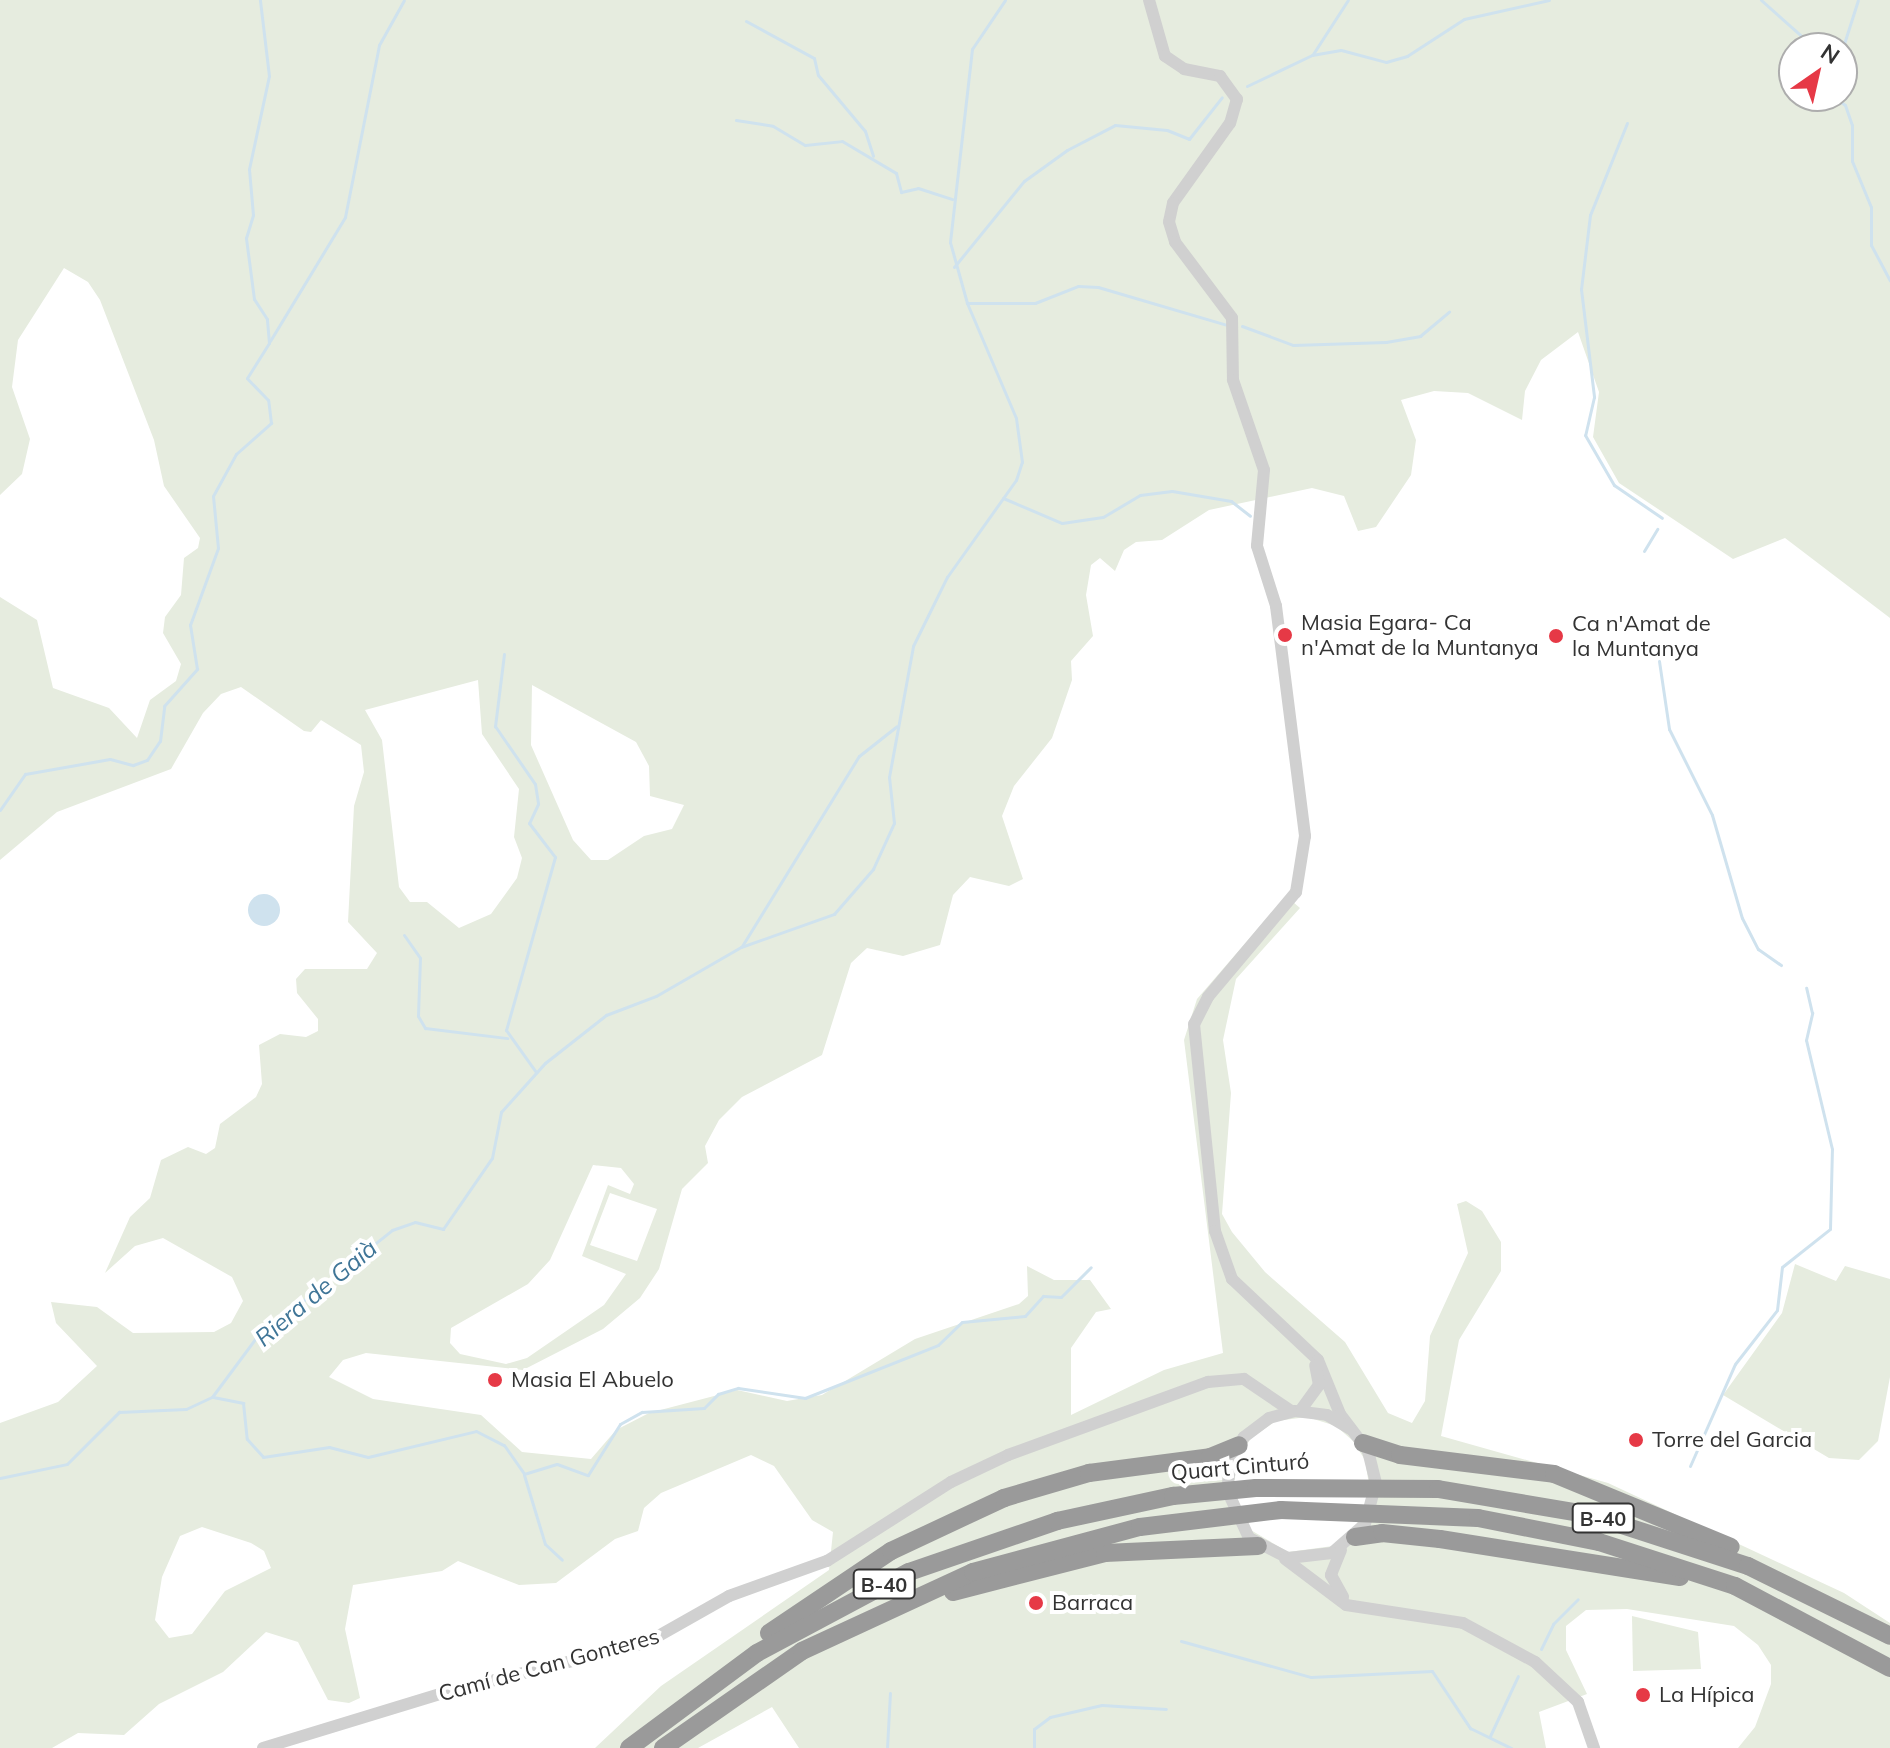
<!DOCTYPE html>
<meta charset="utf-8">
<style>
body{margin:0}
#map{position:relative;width:1890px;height:1748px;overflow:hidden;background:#fff;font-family:Mulish,sans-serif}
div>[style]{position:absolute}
.green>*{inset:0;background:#e6ecdf}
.water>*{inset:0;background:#cfe2ee}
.round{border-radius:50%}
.stream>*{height:3px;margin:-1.5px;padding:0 1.5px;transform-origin:1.5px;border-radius:1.5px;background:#cfe2ee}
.minor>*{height:12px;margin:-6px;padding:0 6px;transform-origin:6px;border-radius:6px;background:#d0d0d0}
.highway>*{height:18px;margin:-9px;padding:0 9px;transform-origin:9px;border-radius:9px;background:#9a9a9a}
.dots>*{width:22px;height:22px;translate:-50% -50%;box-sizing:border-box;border:4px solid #fff;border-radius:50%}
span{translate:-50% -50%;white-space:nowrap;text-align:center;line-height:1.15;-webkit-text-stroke:8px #fff;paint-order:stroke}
.shield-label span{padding:2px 6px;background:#fff;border:2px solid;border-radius:6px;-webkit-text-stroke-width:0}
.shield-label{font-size:20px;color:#333;font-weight:700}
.poi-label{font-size:22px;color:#333}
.left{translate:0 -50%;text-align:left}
.street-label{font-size:22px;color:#333}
.water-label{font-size:24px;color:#3f7597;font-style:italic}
.north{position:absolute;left:1778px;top:32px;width:80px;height:80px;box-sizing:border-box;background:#fff;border:2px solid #adadad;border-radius:50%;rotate:34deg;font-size:22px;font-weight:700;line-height:32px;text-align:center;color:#333}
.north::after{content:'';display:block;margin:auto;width:28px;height:36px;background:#e63946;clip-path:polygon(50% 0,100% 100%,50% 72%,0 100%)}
</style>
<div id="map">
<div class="green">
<i style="clip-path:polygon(evenodd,0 0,1890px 0,1890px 618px,1785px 538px,1733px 559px,1619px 483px,1593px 437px,1599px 392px,1578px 332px,1541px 360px,1525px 391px,1522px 420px,1468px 393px,1434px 391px,1401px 400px,1416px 440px,1411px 475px,1376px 527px,1358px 531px,1344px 496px,1312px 488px,1209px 510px,1162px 540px,1136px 542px,1124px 550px,1115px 571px,1100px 558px,1091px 565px,1086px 595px,1093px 636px,1071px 661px,1072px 680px,1052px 738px,1014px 786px,1002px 816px,1023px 879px,1009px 886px,970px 877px,953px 895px,940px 945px,903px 956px,867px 948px,851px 963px,822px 1055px,742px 1097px,719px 1120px,705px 1146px,708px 1163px,682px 1189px,659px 1269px,640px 1298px,603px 1329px,523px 1370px,366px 1353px,343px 1360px,329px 1377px,373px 1399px,481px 1415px,522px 1452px,591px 1459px,616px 1430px,649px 1413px,737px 1390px,787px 1401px,822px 1395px,915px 1339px,1019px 1304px,1028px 1296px,1027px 1266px,1054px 1280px,1090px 1280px,1111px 1309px,1096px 1312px,1071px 1348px,1071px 1415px,1164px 1370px,1223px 1353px,1184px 1040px,1197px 999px,1286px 896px,1300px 908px,1236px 979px,1223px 1040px,1231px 1093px,1222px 1214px,1232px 1232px,1265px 1272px,1345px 1342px,1388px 1413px,1412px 1423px,1425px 1401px,1430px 1336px,1468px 1253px,1457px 1204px,1466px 1201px,1482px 1211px,1501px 1242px,1501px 1271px,1459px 1340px,1441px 1436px,1608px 1483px,1844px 1593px,1890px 1623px,1890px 1748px,1738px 1748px,1755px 1727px,1771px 1684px,1771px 1665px,1758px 1645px,1734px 1626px,1627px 1609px,1586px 1610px,1566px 1626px,1566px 1650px,1587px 1694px,1539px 1712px,1546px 1748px,799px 1748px,772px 1707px,698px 1748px,595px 1748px,661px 1686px,829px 1570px,833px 1532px,812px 1520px,774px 1466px,751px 1455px,661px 1493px,644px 1508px,638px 1531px,615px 1539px,556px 1583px,519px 1585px,458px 1561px,442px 1571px,353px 1585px,345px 1629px,360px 1698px,349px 1703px,328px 1700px,298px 1642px,266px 1632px,223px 1672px,159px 1704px,124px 1735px,78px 1733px,52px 1748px,0 1748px,0 1423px,58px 1402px,97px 1366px,56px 1323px,51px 1302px,97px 1307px,133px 1333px,214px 1332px,231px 1323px,243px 1301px,232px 1277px,163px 1238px,135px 1246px,105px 1273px,130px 1217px,150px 1198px,161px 1160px,188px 1147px,206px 1154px,215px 1148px,220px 1124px,256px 1097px,262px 1084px,259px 1045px,280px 1034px,306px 1037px,318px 1031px,318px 1019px,297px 993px,296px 979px,305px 969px,367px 969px,377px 953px,348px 922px,354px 806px,364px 772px,361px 745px,321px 720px,311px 732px,304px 731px,241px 687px,221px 694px,203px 713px,171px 769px,57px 812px,0 860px,0 597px,37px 620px,53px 688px,109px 708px,137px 738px,150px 700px,176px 681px,181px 664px,163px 633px,165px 617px,181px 595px,184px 558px,198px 548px,200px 538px,164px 486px,154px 440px,100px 300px,88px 282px,64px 268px,18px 340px,12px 387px,30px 439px,22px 474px,0 495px,0 0,1794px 48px,1842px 48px,1842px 96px,1794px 96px,1794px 48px,0 0,478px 680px,482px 734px,519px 789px,514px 837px,522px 858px,517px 878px,491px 914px,459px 928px,427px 902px,410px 902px,399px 887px,382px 740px,365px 710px,478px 680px,0 0,532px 685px,636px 742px,649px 766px,650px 796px,684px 805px,672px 829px,644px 836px,608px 860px,591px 860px,573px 840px,531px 745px,532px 685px,0 0,593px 1165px,621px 1168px,634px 1184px,630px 1194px,608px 1185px,582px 1256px,626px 1274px,604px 1305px,527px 1358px,506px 1364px,460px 1354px,450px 1343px,451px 1328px,528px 1284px,550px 1260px,593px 1165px,0 0,610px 1193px,657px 1209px,637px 1261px,590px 1245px,610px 1193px,0 0,1307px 1417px,1336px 1426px,1353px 1441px,1365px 1460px,1370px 1491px,1356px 1526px,1333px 1546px,1288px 1552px,1249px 1529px,1233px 1487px,1239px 1457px,1251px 1438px,1276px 1421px,1307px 1417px,0 0,202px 1527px,251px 1543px,264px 1551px,271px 1568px,225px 1591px,192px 1634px,169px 1638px,155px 1620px,162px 1577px,180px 1536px,202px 1527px)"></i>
<i style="clip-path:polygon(1795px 1264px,1836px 1281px,1845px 1266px,1890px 1279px,1890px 1377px,1878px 1441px,1859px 1460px,1829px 1458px,1723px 1395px,1782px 1313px)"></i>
<i style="clip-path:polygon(1632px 1616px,1698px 1632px,1701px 1669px,1633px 1671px)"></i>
</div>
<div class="water">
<i class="round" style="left:248px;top:894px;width:32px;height:32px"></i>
</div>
<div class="stream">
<i style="left:1761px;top:0;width:72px;rotate:41.6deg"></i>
<i style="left:746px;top:21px;width:77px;rotate:28.6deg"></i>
<i style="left:814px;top:58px;width:17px;rotate:77deg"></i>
<i style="left:818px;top:75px;width:73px;rotate:50deg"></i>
<i style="left:865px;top:131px;width:26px;rotate:72deg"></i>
<i style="left:1842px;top:50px;width:52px;rotate:-72.3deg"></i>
<i style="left:1313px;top:54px;width:64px;rotate:-57.1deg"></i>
<i style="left:1247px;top:86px;width:72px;rotate:-25.5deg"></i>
<i style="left:1312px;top:55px;width:29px;rotate:-10deg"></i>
<i style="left:1341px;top:50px;width:47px;rotate:14.9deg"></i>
<i style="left:1386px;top:62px;width:22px;rotate:-16deg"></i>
<i style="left:1407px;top:56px;width:68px;rotate:-33deg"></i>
<i style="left:1464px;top:19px;width:87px;rotate:-12.6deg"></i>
<i style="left:1833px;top:96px;width:15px;rotate:37deg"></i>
<i style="left:1845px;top:105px;width:21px;rotate:71deg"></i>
<i style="left:1852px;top:125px;width:36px;rotate:90deg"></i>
<i style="left:1852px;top:161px;width:50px;rotate:67.6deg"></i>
<i style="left:1871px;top:207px;width:38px;rotate:90deg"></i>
<i style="left:1871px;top:245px;width:40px;rotate:62deg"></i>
<i style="left:736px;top:120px;width:37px;rotate:9deg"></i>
<i style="left:773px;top:126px;width:37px;rotate:31deg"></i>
<i style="left:805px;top:145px;width:37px;rotate:-6deg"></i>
<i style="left:842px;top:141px;width:63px;rotate:30.7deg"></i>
<i style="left:896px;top:173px;width:20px;rotate:75deg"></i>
<i style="left:901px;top:192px;width:17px;rotate:-13deg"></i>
<i style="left:918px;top:188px;width:36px;rotate:18deg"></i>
<i style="left:1627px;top:123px;width:99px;rotate:111.9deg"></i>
<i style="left:1590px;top:215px;width:75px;rotate:96.9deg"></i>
<i style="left:1581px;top:289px;width:109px;rotate:83.1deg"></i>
<i style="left:1594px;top:397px;width:39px;rotate:103deg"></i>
<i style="left:1585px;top:435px;width:58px;rotate:59.9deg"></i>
<i style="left:1614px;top:485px;width:58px;rotate:34.5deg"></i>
<i style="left:954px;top:267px;width:111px;rotate:-50.9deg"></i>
<i style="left:1024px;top:181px;width:53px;rotate:-35.8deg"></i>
<i style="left:1067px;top:150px;width:54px;rotate:-27.5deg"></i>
<i style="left:1115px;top:125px;width:52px;rotate:5.5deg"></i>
<i style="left:1167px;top:130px;width:24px;rotate:22deg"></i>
<i style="left:1189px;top:139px;width:53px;rotate:-51.8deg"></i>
<i style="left:967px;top:303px;width:68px"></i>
<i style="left:1035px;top:303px;width:46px;rotate:-21.6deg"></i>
<i style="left:1078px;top:286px;width:20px;rotate:3deg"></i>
<i style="left:1098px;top:287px;width:134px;rotate:16.4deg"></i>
<i style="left:1242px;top:326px;width:54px;rotate:20.4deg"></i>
<i style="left:1293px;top:345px;width:93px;rotate:-1.8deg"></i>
<i style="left:1386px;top:342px;width:35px;rotate:-10deg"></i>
<i style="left:1420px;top:336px;width:38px;rotate:-40deg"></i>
<i style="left:270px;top:341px;width:145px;rotate:-58.8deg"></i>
<i style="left:345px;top:217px;width:175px;rotate:-78.8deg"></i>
<i style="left:379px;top:45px;width:51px;rotate:-60.9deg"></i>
<i style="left:1003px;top:498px;width:64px;rotate:23deg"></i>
<i style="left:1062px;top:523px;width:41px;rotate:-8.3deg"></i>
<i style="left:1103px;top:517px;width:43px;rotate:-30.7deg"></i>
<i style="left:1140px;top:495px;width:32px;rotate:-7deg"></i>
<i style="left:1172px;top:491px;width:60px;rotate:9.6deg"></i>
<i style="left:1231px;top:501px;width:24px;rotate:38deg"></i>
<i style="left:1644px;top:551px;width:26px;rotate:-59deg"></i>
<i style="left:504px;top:654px;width:73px;rotate:97.1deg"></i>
<i style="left:495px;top:726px;width:70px;rotate:55.4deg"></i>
<i style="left:535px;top:784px;width:20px;rotate:81deg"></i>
<i style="left:538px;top:804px;width:21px;rotate:115deg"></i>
<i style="left:529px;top:823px;width:43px;rotate:52.6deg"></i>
<i style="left:555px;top:857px;width:180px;rotate:105.8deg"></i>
<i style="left:506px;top:1030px;width:52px;rotate:54.5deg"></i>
<i style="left:1659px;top:661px;width:69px;rotate:81.6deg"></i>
<i style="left:1669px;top:729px;width:96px;rotate:63.4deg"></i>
<i style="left:1712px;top:815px;width:107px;rotate:73.8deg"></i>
<i style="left:1742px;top:918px;width:35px;rotate:63deg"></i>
<i style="left:1758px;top:949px;width:28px;rotate:35deg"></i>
<i style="left:0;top:810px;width:44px;rotate:-55.2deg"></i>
<i style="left:25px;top:774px;width:86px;rotate:-10deg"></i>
<i style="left:110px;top:759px;width:24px;rotate:15deg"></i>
<i style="left:133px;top:765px;width:15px;rotate:-20deg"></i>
<i style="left:147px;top:760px;width:23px;rotate:-56deg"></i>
<i style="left:160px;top:741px;width:35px;rotate:-83deg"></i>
<i style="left:164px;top:706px;width:50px;rotate:-48.3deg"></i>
<i style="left:197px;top:669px;width:45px;rotate:-99deg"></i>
<i style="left:190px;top:625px;width:82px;rotate:-70deg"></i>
<i style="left:218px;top:548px;width:52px;rotate:-95.5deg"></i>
<i style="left:213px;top:496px;width:48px;rotate:-61.3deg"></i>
<i style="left:236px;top:454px;width:47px;rotate:-41.5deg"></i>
<i style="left:271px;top:423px;width:23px;rotate:-97deg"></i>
<i style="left:268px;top:400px;width:30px;rotate:-134deg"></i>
<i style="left:247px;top:378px;width:41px;rotate:-57.8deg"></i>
<i style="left:269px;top:343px;width:24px;rotate:-95deg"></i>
<i style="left:267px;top:319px;width:24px;rotate:-123deg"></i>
<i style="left:254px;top:299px;width:62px;rotate:-97.5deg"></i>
<i style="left:246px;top:238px;width:24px;rotate:-73deg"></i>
<i style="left:253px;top:215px;width:46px;rotate:-95deg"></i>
<i style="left:249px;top:169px;width:95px;rotate:-77.9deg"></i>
<i style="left:269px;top:76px;width:77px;rotate:-96.8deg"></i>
<i style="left:404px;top:935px;width:28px;rotate:55deg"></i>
<i style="left:420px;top:958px;width:58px;rotate:92deg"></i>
<i style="left:418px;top:1016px;width:14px;rotate:60deg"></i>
<i style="left:425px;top:1028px;width:83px;rotate:7deg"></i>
<i style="left:742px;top:946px;width:223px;rotate:-58.4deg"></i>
<i style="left:859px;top:756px;width:48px;rotate:-38.3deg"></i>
<i style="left:213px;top:1397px;width:31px;rotate:11deg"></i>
<i style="left:243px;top:1403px;width:36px;rotate:84deg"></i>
<i style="left:247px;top:1439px;width:24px;rotate:48deg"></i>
<i style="left:263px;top:1457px;width:67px;rotate:-8.6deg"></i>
<i style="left:329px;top:1447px;width:40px;rotate:14.4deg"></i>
<i style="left:368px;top:1457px;width:111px;rotate:-13.5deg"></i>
<i style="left:476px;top:1431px;width:31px;rotate:27deg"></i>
<i style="left:504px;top:1445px;width:35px;rotate:55deg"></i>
<i style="left:524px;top:1474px;width:34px;rotate:-17deg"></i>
<i style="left:557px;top:1464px;width:33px;rotate:20deg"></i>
<i style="left:588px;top:1475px;width:60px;rotate:-57.9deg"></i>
<i style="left:620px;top:1424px;width:25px;rotate:-29deg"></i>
<i style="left:642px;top:1412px;width:62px;rotate:-3.7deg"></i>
<i style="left:704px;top:1408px;width:20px;rotate:-45deg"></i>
<i style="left:718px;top:1394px;width:21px;rotate:-17deg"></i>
<i style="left:738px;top:1388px;width:68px;rotate:8.5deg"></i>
<i style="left:805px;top:1398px;width:143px;rotate:-21.7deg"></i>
<i style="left:938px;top:1345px;width:33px;rotate:-44deg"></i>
<i style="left:962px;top:1322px;width:63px;rotate:-5.4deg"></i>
<i style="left:1025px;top:1316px;width:27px;rotate:-48deg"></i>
<i style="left:1043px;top:1296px;width:18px;rotate:3deg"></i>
<i style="left:1061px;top:1297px;width:42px;rotate:-45deg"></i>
<i style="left:1690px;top:1466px;width:111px;rotate:-66.2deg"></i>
<i style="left:1735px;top:1364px;width:68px;rotate:-52.1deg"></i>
<i style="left:1777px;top:1310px;width:43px;rotate:-83.4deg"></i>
<i style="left:1782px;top:1267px;width:61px;rotate:-38.4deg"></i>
<i style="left:1830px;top:1229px;width:80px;rotate:-88.6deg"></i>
<i style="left:1832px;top:1149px;width:112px;rotate:-103.4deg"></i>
<i style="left:1806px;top:1040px;width:28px;rotate:-77deg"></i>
<i style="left:1812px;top:1013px;width:26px;rotate:-103deg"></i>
<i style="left:524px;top:1475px;width:72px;rotate:73.1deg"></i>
<i style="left:545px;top:1544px;width:23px;rotate:43deg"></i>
<i style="left:0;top:1478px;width:68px;rotate:-11.8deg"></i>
<i style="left:67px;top:1464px;width:74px;rotate:-45deg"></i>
<i style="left:119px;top:1412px;width:67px;rotate:-2.6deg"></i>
<i style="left:186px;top:1409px;width:29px;rotate:-25deg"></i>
<i style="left:212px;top:1397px;width:72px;rotate:-53.4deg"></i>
<i style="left:255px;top:1339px;width:175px;rotate:-38.5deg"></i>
<i style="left:392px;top:1230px;width:24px;rotate:-19deg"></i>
<i style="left:415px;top:1222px;width:29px;rotate:14deg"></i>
<i style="left:443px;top:1229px;width:86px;rotate:-55.4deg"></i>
<i style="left:492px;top:1158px;width:47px;rotate:-78.9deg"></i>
<i style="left:501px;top:1112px;width:66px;rotate:-48.1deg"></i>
<i style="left:545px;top:1063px;width:78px;rotate:-38.2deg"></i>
<i style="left:606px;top:1015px;width:53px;rotate:-20.8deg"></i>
<i style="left:656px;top:996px;width:98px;rotate:-30deg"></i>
<i style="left:741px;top:947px;width:99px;rotate:-19.5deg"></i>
<i style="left:834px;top:914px;width:60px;rotate:-49.1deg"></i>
<i style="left:873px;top:869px;width:51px;rotate:-65.5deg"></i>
<i style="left:894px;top:823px;width:46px;rotate:-96.2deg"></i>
<i style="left:889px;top:777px;width:133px;rotate:-79.6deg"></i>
<i style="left:913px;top:646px;width:77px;rotate:-63.8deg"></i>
<i style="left:947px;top:577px;width:119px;rotate:-54.6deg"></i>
<i style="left:1016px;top:480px;width:19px;rotate:-72deg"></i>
<i style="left:1022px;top:462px;width:44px;rotate:-97.8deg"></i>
<i style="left:1016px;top:418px;width:125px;rotate:-113.1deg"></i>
<i style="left:967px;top:303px;width:63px;rotate:-105.6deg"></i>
<i style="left:950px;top:242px;width:194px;rotate:-83.5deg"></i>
<i style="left:972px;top:49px;width:59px;rotate:-56deg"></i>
<i style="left:1181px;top:1641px;width:135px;rotate:15.5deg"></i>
<i style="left:1311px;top:1677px;width:121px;rotate:-2.8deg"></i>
<i style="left:1432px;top:1671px;width:69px;rotate:56.3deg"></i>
<i style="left:1470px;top:1728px;width:46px;rotate:26deg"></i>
<i style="left:1541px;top:1649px;width:28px;rotate:-64deg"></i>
<i style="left:1553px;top:1624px;width:35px;rotate:-45deg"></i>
<i style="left:1490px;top:1736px;width:66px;rotate:-65deg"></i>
<i style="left:887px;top:1748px;width:55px;rotate:-86.9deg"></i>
<i style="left:1034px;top:1748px;width:19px;rotate:-90deg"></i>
<i style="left:1034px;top:1729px;width:20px;rotate:-37deg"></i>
<i style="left:1050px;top:1717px;width:53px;rotate:-13deg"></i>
<i style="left:1102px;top:1705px;width:64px;rotate:3.6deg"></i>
</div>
<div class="minor">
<i style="left:1149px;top:0;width:58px;rotate:74.1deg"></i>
<i style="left:1165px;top:56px;width:23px;rotate:34deg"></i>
<i style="left:1184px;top:69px;width:37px;rotate:11deg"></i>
<i style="left:1220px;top:76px;width:29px;rotate:54deg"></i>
<i style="left:1237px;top:99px;width:25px;rotate:106deg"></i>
<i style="left:1230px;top:123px;width:98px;rotate:125.5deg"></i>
<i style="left:1173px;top:203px;width:19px;rotate:102deg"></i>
<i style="left:1169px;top:222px;width:21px;rotate:73deg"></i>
<i style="left:1175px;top:242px;width:95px;rotate:53.1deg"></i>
<i style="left:1232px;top:318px;width:62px;rotate:89.1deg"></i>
<i style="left:1233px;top:380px;width:95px;rotate:71deg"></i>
<i style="left:1264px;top:470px;width:76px;rotate:95.3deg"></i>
<i style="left:1257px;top:546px;width:63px;rotate:72.4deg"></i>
<i style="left:1276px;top:606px;width:232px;rotate:82.8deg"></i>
<i style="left:1305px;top:836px;width:57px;rotate:99.1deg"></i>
<i style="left:1296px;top:892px;width:137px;rotate:130deg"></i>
<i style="left:1208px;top:997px;width:30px;rotate:117deg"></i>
<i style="left:1194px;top:1024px;width:208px;rotate:84.2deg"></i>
<i style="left:1215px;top:1231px;width:51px;rotate:70.5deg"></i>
<i style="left:1232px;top:1279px;width:118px;rotate:43.3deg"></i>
<i style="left:1318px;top:1360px;width:58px;rotate:67.8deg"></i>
<i style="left:1340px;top:1414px;width:46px;rotate:52.9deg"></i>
<i style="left:1368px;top:1451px;width:33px;rotate:76deg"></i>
<i style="left:1376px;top:1483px;width:42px;rotate:105deg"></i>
<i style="left:1365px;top:1524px;width:44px;rotate:138.7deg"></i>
<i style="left:1332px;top:1553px;width:44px;rotate:173.5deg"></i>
<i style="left:1288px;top:1558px;width:44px;rotate:-152.9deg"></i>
<i style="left:1249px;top:1538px;width:53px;rotate:-114.6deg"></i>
<i style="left:1227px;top:1490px;width:29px;rotate:-82deg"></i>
<i style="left:1231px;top:1461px;width:27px;rotate:-62deg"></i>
<i style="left:1244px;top:1437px;width:31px;rotate:-37deg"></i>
<i style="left:1269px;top:1418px;width:27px;rotate:-15deg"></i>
<i style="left:1295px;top:1411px;width:32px;rotate:7deg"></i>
<i style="left:1327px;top:1415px;width:27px;rotate:31deg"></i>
<i style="left:1300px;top:1411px;width:32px;rotate:-54deg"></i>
<i style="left:1319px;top:1385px;width:20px;rotate:-101deg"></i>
<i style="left:1341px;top:1550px;width:27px;rotate:112deg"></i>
<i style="left:1331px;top:1575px;width:25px;rotate:61deg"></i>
<i style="left:1285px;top:1559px;width:76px;rotate:37deg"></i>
<i style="left:1346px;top:1605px;width:118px;rotate:8.7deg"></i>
<i style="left:1463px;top:1623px;width:82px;rotate:28.4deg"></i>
<i style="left:1535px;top:1662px;width:59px;rotate:42.9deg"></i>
<i style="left:1578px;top:1702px;width:49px;rotate:70.8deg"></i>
<i style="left:263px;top:1748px;width:191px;rotate:-17deg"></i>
<i style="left:446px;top:1692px;width:206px;rotate:-13.8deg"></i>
<i style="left:646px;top:1643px;width:95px;rotate:-29.5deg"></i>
<i style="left:729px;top:1596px;width:104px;rotate:-19.7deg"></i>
<i style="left:827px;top:1561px;width:147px;rotate:-32.5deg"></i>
<i style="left:951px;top:1482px;width:63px;rotate:-25.3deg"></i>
<i style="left:1008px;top:1455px;width:213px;rotate:-20.1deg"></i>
<i style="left:1208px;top:1382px;width:36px;rotate:-5deg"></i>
<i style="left:1244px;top:1379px;width:57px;rotate:34.2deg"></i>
</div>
<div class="highway">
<i style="left:1363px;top:1443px;width:39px;rotate:18deg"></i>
<i style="left:1400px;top:1455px;width:155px;rotate:7deg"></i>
<i style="left:1554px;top:1474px;width:191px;rotate:22.4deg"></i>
<i style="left:1355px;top:1537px;width:27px;rotate:-8deg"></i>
<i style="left:1382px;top:1533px;width:58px;rotate:5.9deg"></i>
<i style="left:1440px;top:1539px;width:243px;rotate:9deg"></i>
<i style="left:953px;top:1592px;width:157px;rotate:-14.4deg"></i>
<i style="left:1105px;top:1553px;width:153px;rotate:-2.6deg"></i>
<i style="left:769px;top:1633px;width:147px;rotate:-33.9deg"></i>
<i style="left:891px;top:1551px;width:125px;rotate:-25.1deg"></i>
<i style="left:1004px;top:1498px;width:89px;rotate:-16.4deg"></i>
<i style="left:1089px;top:1473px;width:122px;rotate:-7.5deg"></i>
<i style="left:1210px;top:1457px;width:31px;rotate:-22deg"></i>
<i style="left:629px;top:1748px;width:159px;rotate:-36.6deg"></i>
<i style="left:757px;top:1653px;width:172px;rotate:-28.1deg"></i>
<i style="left:909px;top:1572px;width:157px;rotate:-19deg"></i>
<i style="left:1057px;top:1521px;width:119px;rotate:-12.2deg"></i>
<i style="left:1173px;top:1496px;width:83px;rotate:-5.5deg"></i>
<i style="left:1256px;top:1488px;width:182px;rotate:0.3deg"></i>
<i style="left:1438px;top:1489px;width:155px;rotate:9.6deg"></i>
<i style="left:1591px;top:1515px;width:165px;rotate:18deg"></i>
<i style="left:1748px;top:1566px;width:158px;rotate:26.2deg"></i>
<i style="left:663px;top:1748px;width:169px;rotate:-34.9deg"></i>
<i style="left:802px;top:1651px;width:188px;rotate:-24.8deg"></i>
<i style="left:973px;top:1572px;width:173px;rotate:-15.1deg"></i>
<i style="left:1140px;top:1527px;width:142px;rotate:-6.9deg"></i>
<i style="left:1281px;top:1510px;width:197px;rotate:2.3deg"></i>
<i style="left:1478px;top:1518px;width:123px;rotate:11.2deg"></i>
<i style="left:1599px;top:1542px;width:143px;rotate:17.9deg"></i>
<i style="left:1735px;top:1586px;width:175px;rotate:27.9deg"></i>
</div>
<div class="dots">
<i style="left:1285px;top:635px;background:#e63946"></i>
<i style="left:1556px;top:636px;background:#e63946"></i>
<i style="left:495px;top:1380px;background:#e63946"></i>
<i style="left:1636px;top:1440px;background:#e63946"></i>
<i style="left:1036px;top:1603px;background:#e63946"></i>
<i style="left:1643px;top:1695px;background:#e63946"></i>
</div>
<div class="shield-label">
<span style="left:1603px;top:1518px">B-40</span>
<span style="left:884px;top:1584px">B-40</span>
</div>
<div class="poi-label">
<span class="left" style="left:1301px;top:635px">Masia Egara- Ca<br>n'Amat de la Muntanya</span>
<span class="left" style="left:1572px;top:636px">Ca n'Amat de<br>la Muntanya</span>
<span class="left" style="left:511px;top:1380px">Masia El Abuelo</span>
<span class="left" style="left:1652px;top:1440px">Torre del Garcia</span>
<span class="left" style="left:1052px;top:1603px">Barraca</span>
<span class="left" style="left:1659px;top:1695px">La Hípica</span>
</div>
<div class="street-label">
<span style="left:1240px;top:1467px;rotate:-5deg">Quart Cinturó</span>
<span style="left:549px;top:1665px;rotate:-15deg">Camí de Can Gonteres</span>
</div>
<div class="water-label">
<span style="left:316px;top:1293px;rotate:-40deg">Riera de Gaià</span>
</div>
<div class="north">N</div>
</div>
